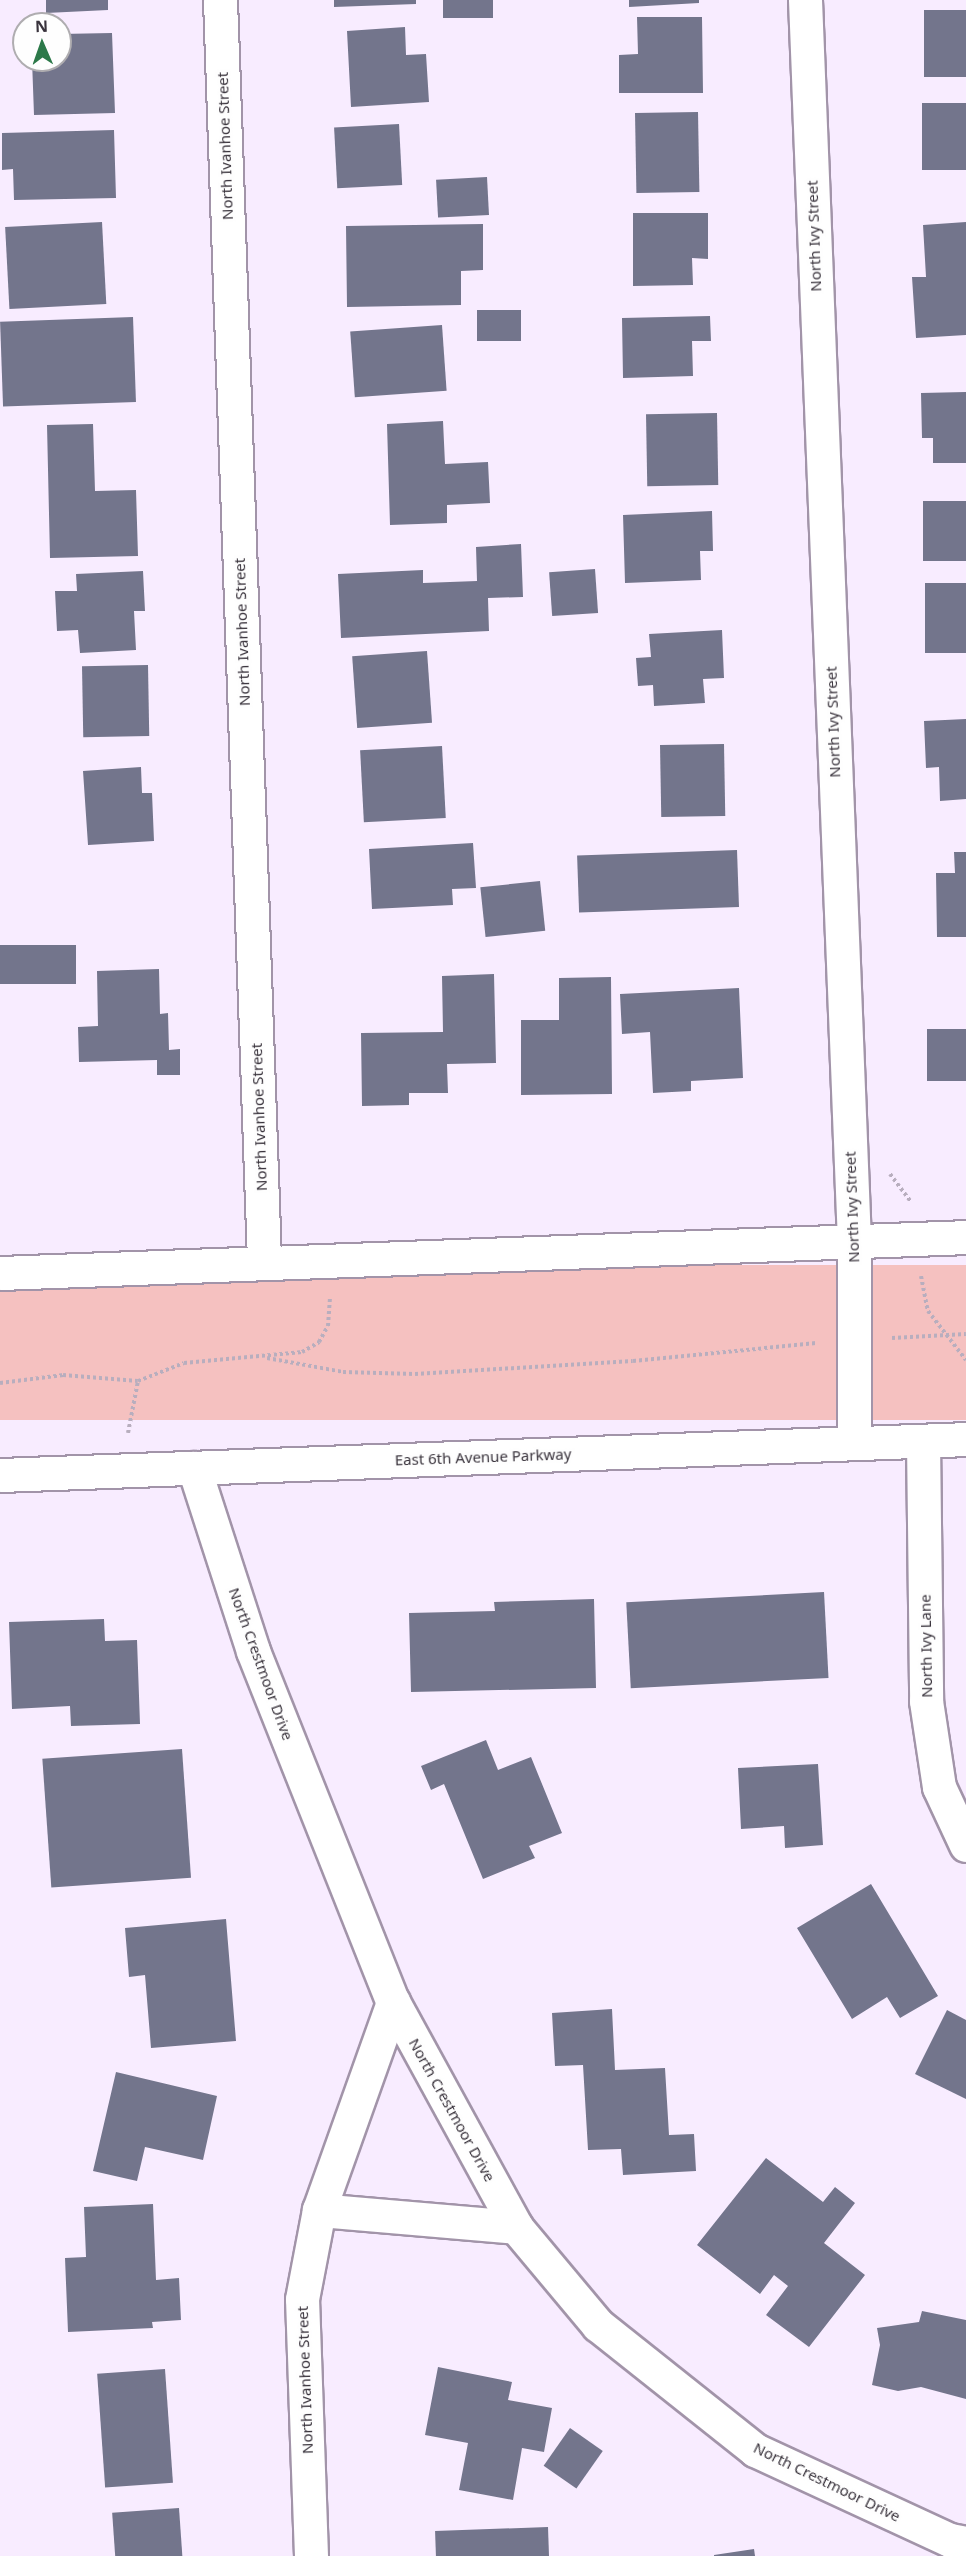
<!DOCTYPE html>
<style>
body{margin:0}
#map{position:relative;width:966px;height:2556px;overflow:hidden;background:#f8ecff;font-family:"Noto Sans",sans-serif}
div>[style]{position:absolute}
.green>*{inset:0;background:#f5c1c0;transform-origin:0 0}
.building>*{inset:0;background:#73758c;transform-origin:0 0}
.path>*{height:4px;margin-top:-2px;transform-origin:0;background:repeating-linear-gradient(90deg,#b8aebe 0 3px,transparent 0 6px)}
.roads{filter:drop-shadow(2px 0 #a294a9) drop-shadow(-2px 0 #a294a9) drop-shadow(0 2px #a294a9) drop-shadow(0 -2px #a294a9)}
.street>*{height:33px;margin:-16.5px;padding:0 16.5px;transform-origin:16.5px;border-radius:16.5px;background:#fff}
.secondary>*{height:33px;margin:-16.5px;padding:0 16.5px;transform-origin:16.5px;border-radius:16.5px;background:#fff}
span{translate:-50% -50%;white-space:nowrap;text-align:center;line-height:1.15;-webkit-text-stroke:6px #fefefe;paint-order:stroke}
.street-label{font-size:15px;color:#39333c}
.north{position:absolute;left:12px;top:12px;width:60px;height:60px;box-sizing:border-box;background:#fefefe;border:2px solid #afadb0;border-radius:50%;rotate:358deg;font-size:16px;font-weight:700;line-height:24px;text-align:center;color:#39333c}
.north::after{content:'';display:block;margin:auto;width:21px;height:27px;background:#2c7949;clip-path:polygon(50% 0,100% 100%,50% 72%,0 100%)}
</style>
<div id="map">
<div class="green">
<i style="left:966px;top:1265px;width:155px;height:967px;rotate:90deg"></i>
</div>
<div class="building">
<i style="clip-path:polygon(46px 0,108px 0,108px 10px,46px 13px)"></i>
<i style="clip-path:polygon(334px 0,416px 0,416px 4px,334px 7px)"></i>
<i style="left:443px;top:0;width:50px;height:18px"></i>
<i style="clip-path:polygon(629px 0,699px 0,699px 3px,629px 7px)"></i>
<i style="left:966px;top:10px;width:67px;height:42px;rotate:90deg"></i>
<i style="clip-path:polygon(637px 17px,702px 17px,703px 93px,619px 93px,619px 55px,638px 54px)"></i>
<i style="clip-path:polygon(405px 27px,406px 55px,426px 54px,429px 102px,351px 107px,347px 31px)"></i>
<i style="clip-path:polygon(112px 33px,115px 113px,34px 115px,32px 60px,60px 60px,60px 34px)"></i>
<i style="left:966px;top:103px;width:67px;height:44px;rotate:90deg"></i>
<i style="left:698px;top:112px;width:80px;height:63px;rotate:89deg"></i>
<i style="left:399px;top:124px;width:61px;height:65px;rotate:87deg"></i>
<i style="clip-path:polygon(114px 130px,116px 198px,14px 200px,13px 169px,2px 170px,2px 133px)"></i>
<i style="left:487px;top:177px;width:38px;height:51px;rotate:87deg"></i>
<i style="clip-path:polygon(633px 213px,708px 213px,708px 259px,692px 258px,693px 285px,633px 286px)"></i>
<i style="left:102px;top:222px;width:82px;height:97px;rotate:87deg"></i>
<i style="clip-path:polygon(966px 222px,966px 335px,916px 338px,912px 277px,926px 277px,923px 225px)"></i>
<i style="clip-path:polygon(483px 224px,483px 270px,461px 271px,461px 305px,347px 307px,346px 226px)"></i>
<i style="left:477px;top:310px;width:44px;height:31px"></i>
<i style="clip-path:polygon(710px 316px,711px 341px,692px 341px,693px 376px,623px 378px,622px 318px)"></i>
<i style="left:133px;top:317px;width:85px;height:133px;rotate:88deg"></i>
<i style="left:442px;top:325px;width:66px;height:92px;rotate:86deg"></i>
<i style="clip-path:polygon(966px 392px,966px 463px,933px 463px,933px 438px,922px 438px,921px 393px)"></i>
<i style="left:717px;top:413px;width:72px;height:71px;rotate:89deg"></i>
<i style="clip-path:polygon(443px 421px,445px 464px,488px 462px,490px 503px,447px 505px,447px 523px,390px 525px,387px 424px)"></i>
<i style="clip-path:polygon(93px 424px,95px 491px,136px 490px,138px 556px,50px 558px,47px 425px)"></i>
<i style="left:966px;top:501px;width:60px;height:43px;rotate:90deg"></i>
<i style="clip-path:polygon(712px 511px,713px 551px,700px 551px,701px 580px,625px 583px,623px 515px)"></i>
<i style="clip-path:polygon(521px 544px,523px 597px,488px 598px,489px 631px,341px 638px,338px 574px,423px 570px,423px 583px,477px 581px,476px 547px)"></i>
<i style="left:595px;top:569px;width:44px;height:46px;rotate:86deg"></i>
<i style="clip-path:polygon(143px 571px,145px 611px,134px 611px,136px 650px,80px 653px,78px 630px,57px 631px,55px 591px,77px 591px,76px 574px)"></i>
<i style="left:966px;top:583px;width:70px;height:41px;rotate:90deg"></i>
<i style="clip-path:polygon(722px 630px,724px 678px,703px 679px,705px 703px,654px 706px,653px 685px,638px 686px,636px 658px,651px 657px,649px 634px)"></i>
<i style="left:427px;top:651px;width:72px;height:75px;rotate:86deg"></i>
<i style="left:148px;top:665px;width:71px;height:66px;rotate:89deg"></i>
<i style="clip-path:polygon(966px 719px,966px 799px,940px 801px,939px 767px,926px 768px,924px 721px)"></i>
<i style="left:724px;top:744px;width:72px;height:64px;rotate:89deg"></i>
<i style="left:442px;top:746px;width:72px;height:82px;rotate:87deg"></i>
<i style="clip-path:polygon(141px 767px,142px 793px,152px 793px,154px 841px,88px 845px,83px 771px)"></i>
<i style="clip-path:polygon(473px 843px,476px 888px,452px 889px,453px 905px,372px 909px,369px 849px)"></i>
<i style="left:737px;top:850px;width:57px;height:160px;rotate:88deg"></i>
<i style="clip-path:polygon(954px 852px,966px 852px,966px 937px,937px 937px,936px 873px,955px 873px)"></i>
<i style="left:540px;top:881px;width:50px;height:60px;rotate:84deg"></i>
<i style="left:76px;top:945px;width:39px;height:76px;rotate:90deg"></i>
<i style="clip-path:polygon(159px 969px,160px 1014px,168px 1013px,169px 1050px,180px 1049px,180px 1075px,157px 1075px,157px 1060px,79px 1062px,78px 1027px,98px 1026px,97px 971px)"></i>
<i style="clip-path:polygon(494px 974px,496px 1063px,447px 1064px,448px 1093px,409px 1093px,409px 1105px,362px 1106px,361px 1033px,443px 1032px,442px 976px)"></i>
<i style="clip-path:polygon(611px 977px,612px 1094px,521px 1095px,521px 1020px,559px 1020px,559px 978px)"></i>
<i style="clip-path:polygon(739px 988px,743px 1078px,691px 1081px,691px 1091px,653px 1093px,650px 1032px,622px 1034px,620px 994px)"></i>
<i style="left:966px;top:1029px;width:52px;height:39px;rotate:90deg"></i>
<i style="left:824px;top:1592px;width:86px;height:198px;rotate:87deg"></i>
<i style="clip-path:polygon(594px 1599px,596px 1688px,411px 1692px,409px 1613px,495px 1611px,494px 1602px)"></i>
<i style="clip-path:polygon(104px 1619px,105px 1641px,137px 1640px,140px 1724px,71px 1726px,70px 1706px,12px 1709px,9px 1622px)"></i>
<i style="clip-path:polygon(486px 1740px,498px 1770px,531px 1757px,562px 1833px,529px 1846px,535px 1858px,483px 1879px,444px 1784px,431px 1790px,421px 1766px)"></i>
<i style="left:182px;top:1749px;width:129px;height:140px;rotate:86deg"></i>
<i style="clip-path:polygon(818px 1764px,823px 1845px,785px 1848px,784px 1826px,741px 1829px,738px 1768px)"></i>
<i style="clip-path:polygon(871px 1884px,938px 1996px,900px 2018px,887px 1997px,852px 2019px,797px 1928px)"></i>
<i style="clip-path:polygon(226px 1919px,236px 2041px,151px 2048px,145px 1975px,129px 1977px,125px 1928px)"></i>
<i style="clip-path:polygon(612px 2009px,615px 2070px,665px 2068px,669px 2135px,694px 2134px,696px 2171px,623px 2175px,621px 2149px,588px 2150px,583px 2065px,555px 2066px,552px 2013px)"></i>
<i style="clip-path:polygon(947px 2010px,966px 2020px,966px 2099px,915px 2074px)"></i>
<i style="clip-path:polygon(116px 2072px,217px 2096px,203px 2160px,145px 2147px,137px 2181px,93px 2171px)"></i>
<i style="clip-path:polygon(766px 2158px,823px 2202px,835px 2187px,855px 2203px,824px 2243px,865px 2275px,809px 2347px,766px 2315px,788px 2286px,774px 2275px,760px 2294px,697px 2245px)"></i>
<i style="clip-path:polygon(153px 2204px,156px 2280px,179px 2278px,181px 2320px,152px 2322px,153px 2328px,68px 2332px,65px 2258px,86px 2257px,84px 2207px)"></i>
<i style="clip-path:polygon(922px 2311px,966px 2320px,966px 2399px,921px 2387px,898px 2391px,872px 2385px,880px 2345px,877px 2328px,919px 2322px)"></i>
<i style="clip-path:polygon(438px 2367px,512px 2382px,508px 2400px,552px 2408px,544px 2452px,522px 2448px,513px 2500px,459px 2490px,468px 2443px,425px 2435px)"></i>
<i style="left:165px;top:2369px;width:114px;height:68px;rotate:86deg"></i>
<i style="left:570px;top:2428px;width:40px;height:46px;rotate:35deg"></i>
<i style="left:179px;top:2508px;width:48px;height:67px;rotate:86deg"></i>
<i style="left:548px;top:2527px;width:29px;height:113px;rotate:88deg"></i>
<i style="clip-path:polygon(754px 2549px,755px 2556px,714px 2556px,714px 2555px)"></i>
</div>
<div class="path">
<i style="left:890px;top:1174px;width:34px;rotate:53deg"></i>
<i style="left:921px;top:1276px;width:36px;rotate:79deg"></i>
<i style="left:928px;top:1311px;width:62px;rotate:52.2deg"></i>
<i style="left:892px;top:1338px;width:74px;rotate:-3.1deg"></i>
<i style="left:267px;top:1358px;width:77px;rotate:10.4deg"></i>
<i style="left:343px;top:1372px;width:72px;rotate:1.6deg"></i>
<i style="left:415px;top:1374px;width:218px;rotate:-3.4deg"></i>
<i style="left:633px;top:1361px;width:184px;rotate:-5.6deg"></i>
<i style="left:0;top:1383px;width:64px;rotate:-7.2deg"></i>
<i style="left:63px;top:1375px;width:75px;rotate:4.6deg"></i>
<i style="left:138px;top:1381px;width:49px;rotate:-21.4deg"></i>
<i style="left:184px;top:1363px;width:119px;rotate:-5.3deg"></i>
<i style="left:302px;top:1352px;width:20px;rotate:-30deg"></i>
<i style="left:319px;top:1342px;width:18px;rotate:-61deg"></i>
<i style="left:328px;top:1326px;width:29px;rotate:-86deg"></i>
<i style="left:128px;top:1433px;width:53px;rotate:-79.1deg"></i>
</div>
<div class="roads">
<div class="street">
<i style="left:220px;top:0;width:1264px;rotate:88deg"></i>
<i style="left:805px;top:0;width:1242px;rotate:87.74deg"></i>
<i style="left:854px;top:1241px;width:202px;rotate:90deg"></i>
<i style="left:923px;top:1441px;width:260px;rotate:89.3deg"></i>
<i style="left:926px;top:1701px;width:87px;rotate:81.4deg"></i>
<i style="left:939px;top:1787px;width:64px;rotate:65deg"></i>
<i style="left:194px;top:1468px;width:192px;rotate:72.1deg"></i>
<i style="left:253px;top:1651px;width:378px;rotate:68.3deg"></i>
<i style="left:393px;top:2002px;width:256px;rotate:61.3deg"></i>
<i style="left:516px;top:2227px;width:128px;rotate:50.1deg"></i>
<i style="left:598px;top:2325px;width:201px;rotate:38.5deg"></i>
<i style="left:755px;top:2450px;width:215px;rotate:24.8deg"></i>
<i style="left:950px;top:2540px;width:16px;rotate:11deg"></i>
<i style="left:319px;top:2210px;width:198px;rotate:4.9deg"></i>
<i style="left:311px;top:2556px;width:257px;rotate:-92deg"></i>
<i style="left:302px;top:2299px;width:91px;rotate:-79.2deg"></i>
<i style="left:319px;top:2210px;width:221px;rotate:-70.4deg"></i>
</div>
<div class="secondary">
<i style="left:0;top:1273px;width:967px;rotate:-2.13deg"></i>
<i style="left:0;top:1475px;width:967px;rotate:-2.13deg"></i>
</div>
</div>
<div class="street-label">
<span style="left:225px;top:146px;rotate:-92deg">North Ivanhoe Street</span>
<span style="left:814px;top:236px;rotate:-92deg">North Ivy Street</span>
<span style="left:242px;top:632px;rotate:-92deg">North Ivanhoe Street</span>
<span style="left:833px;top:722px;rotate:-92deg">North Ivy Street</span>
<span style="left:259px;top:1117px;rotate:-92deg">North Ivanhoe Street</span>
<span style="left:852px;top:1207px;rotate:-92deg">North Ivy Street</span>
<span style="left:483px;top:1457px;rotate:-2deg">East 6th Avenue Parkway</span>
<span style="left:926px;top:1646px;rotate:-91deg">North Ivy Lane</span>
<span style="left:261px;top:1664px;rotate:70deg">North Crestmoor Drive</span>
<span style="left:452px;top:2110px;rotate:61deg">North Crestmoor Drive</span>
<span style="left:305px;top:2380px;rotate:-92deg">North Ivanhoe Street</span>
<span style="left:827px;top:2482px;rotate:26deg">North Crestmoor Drive</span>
</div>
<div class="north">N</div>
</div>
